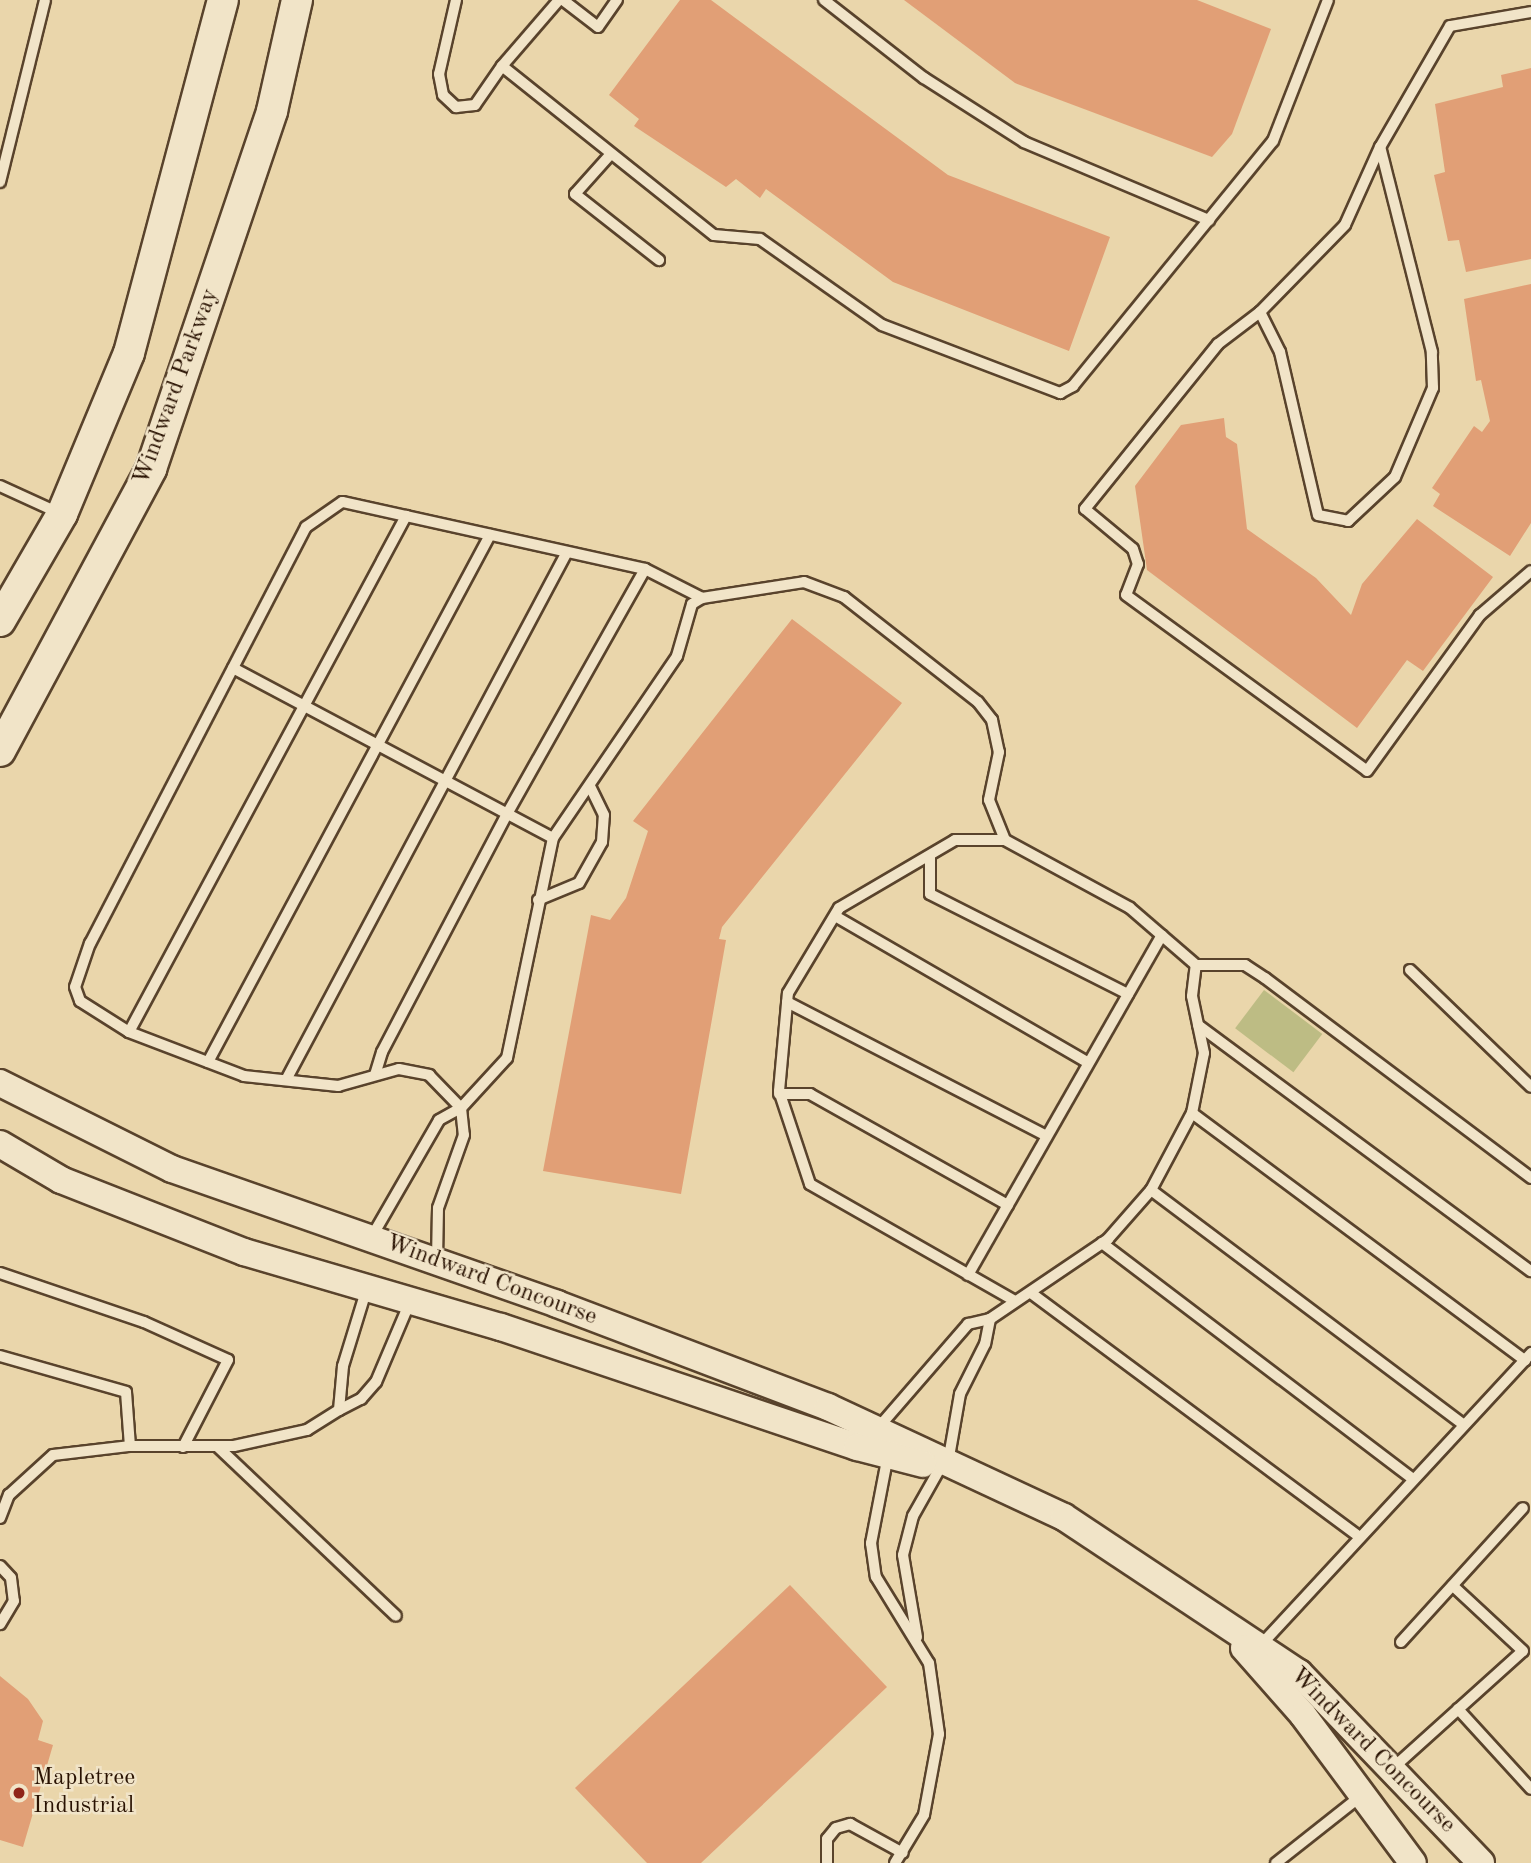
<!DOCTYPE html>
<style>
body{margin:0}
#map{position:relative;width:1531px;height:1863px;overflow:hidden;background:#ead6ab;font-family:"Old Standard TT",serif}
div>[style]{position:absolute}
.green>*{inset:0;background:#bdbc84;transform-origin:0 0}
.building>*{inset:0;background:#e19f76}
.roads{filter:drop-shadow(2px 0 #59432c) drop-shadow(-2px 0 #59432c) drop-shadow(0 2px #59432c) drop-shadow(0 -2px #59432c)}
.service>*{height:10px;margin:-5px;padding:0 5px;transform-origin:5px;border-radius:5px;background:#f1e4c8}
.tertiary>*{height:26px;margin:-13px;padding:0 13px;transform-origin:13px;border-radius:13px;background:#f1e4c8}
.secondary>*{height:30px;margin:-15px;padding:0 15px;transform-origin:15px;border-radius:15px;background:#f1e4c8}
.dots>*{width:19px;height:19px;translate:-50% -50%;box-sizing:border-box;border:4px solid #f1e4c8;border-radius:50%}
span{translate:-50% -50%;white-space:nowrap;text-align:center;line-height:1.15;-webkit-text-stroke:5px #f1e4c8;paint-order:stroke}
.street-label{font-size:24px;color:#291202}
.poi-label{font-size:24px;color:#291202}
.left{translate:0 -50%;text-align:left}
</style>
<div id="map">
<div class="green">
<i style="left:1264px;top:990px;width:73px;height:48px;rotate:37deg"></i>
</div>
<div class="building">
<i style="clip-path:polygon(680px 0,711px 0,948px 175px,1110px 237px,1069px 351px,893px 282px,766px 189px,760px 198px,736px 179px,726px 187px,634px 126px,639px 119px,609px 95px)"></i>
<i style="clip-path:polygon(904px 0,1197px 0,1271px 29px,1232px 134px,1212px 157px,1015px 83px)"></i>
<i style="clip-path:polygon(1531px 68px,1531px 259px,1466px 272px,1459px 240px,1448px 241px,1434px 175px,1445px 172px,1435px 104px,1503px 87px,1501px 75px)"></i>
<i style="clip-path:polygon(1531px 284px,1531px 523px,1510px 556px,1433px 506px,1440px 494px,1432px 488px,1474px 426px,1482px 432px,1490px 421px,1481px 380px,1476px 381px,1464px 299px)"></i>
<i style="clip-path:polygon(1224px 418px,1226px 437px,1237px 444px,1247px 529px,1316px 578px,1351px 615px,1362px 584px,1417px 519px,1493px 577px,1423px 671px,1407px 660px,1357px 728px,1147px 570px,1135px 486px,1181px 425px)"></i>
<i style="clip-path:polygon(792px 619px,902px 703px,722px 927px,719px 939px,726px 940px,681px 1194px,543px 1171px,591px 915px,610px 920px,626px 898px,648px 831px,633px 821px)"></i>
<i style="clip-path:polygon(790px 1585px,887px 1687px,701px 1863px,647px 1863px,575px 1788px)"></i>
<i style="clip-path:polygon(0 1676px,28px 1699px,43px 1721px,38px 1740px,53px 1745px,23px 1847px,0 1840px)"></i>
</div>
<div class="roads">
<div class="service">
<i style="left:456px;top:0;width:76px;rotate:102.9deg"></i>
<i style="left:439px;top:74px;width:21px;rotate:79deg"></i>
<i style="left:443px;top:95px;width:18px;rotate:43deg"></i>
<i style="left:456px;top:107px;width:19px;rotate:-6deg"></i>
<i style="left:475px;top:105px;width:47px;rotate:-55.3deg"></i>
<i style="left:502px;top:66px;width:271px;rotate:38.6deg"></i>
<i style="left:714px;top:235px;width:46px;rotate:5deg"></i>
<i style="left:760px;top:239px;width:149px;rotate:35.2deg"></i>
<i style="left:882px;top:325px;width:191px;rotate:20.9deg"></i>
<i style="left:1060px;top:393px;width:15px;rotate:-28deg"></i>
<i style="left:1073px;top:386px;width:316px;rotate:-50.8deg"></i>
<i style="left:1273px;top:141px;width:151px;rotate:-68.7deg"></i>
<i style="left:563px;top:0;width:44px;rotate:37.6deg"></i>
<i style="left:598px;top:27px;width:33px;rotate:-55deg"></i>
<i style="left:824px;top:0;width:127px;rotate:38deg"></i>
<i style="left:924px;top:78px;width:119px;rotate:32.6deg"></i>
<i style="left:1024px;top:142px;width:201px;rotate:22.9deg"></i>
<i style="left:1531px;top:12px;width:82px;rotate:170.2deg"></i>
<i style="left:1450px;top:26px;width:140px;rotate:120deg"></i>
<i style="left:1380px;top:147px;width:85px;rotate:114.2deg"></i>
<i style="left:1345px;top:225px;width:122px;rotate:134.3deg"></i>
<i style="left:1260px;top:312px;width:53px;rotate:142.7deg"></i>
<i style="left:1218px;top:344px;width:212px;rotate:128.9deg"></i>
<i style="left:1085px;top:509px;width:62px;rotate:39.8deg"></i>
<i style="left:1133px;top:549px;width:16px;rotate:72deg"></i>
<i style="left:1138px;top:564px;width:33px;rotate:111deg"></i>
<i style="left:1126px;top:595px;width:298px;rotate:36.1deg"></i>
<i style="left:1367px;top:771px;width:193px;rotate:-54.1deg"></i>
<i style="left:1480px;top:615px;width:67px;rotate:-40.8deg"></i>
<i style="left:502px;top:66px;width:87px;rotate:-49.2deg"></i>
<i style="left:609px;top:156px;width:51px;rotate:131.8deg"></i>
<i style="left:575px;top:194px;width:107px;rotate:38.2deg"></i>
<i style="left:0;top:182px;width:187px;rotate:-76.1deg"></i>
<i style="left:1260px;top:312px;width:45px;rotate:63.4deg"></i>
<i style="left:1280px;top:352px;width:167px;rotate:76.9deg"></i>
<i style="left:1318px;top:515px;width:31px;rotate:11deg"></i>
<i style="left:1348px;top:521px;width:64px;rotate:-43.1deg"></i>
<i style="left:1395px;top:477px;width:97px;rotate:-66.9deg"></i>
<i style="left:1433px;top:388px;width:36px;rotate:-92deg"></i>
<i style="left:1432px;top:352px;width:211px;rotate:-104.2deg"></i>
<i style="left:0;top:486px;width:65px;rotate:24.6deg"></i>
<i style="left:702px;top:598px;width:64px;rotate:-153deg"></i>
<i style="left:645px;top:569px;width:310px;rotate:-167.5deg"></i>
<i style="left:342px;top:502px;width:44px;rotate:145.2deg"></i>
<i style="left:306px;top:527px;width:469px;rotate:117.4deg"></i>
<i style="left:90px;top:943px;width:46px;rotate:108.8deg"></i>
<i style="left:75px;top:987px;width:15px;rotate:70deg"></i>
<i style="left:80px;top:1001px;width:58px;rotate:32.3deg"></i>
<i style="left:129px;top:1032px;width:123px;rotate:20.9deg"></i>
<i style="left:244px;top:1076px;width:95px;rotate:6.1deg"></i>
<i style="left:338px;top:1086px;width:63px;rotate:-15.6deg"></i>
<i style="left:399px;top:1069px;width:31px;rotate:11deg"></i>
<i style="left:429px;top:1075px;width:46px;rotate:45.9deg"></i>
<i style="left:461px;top:1108px;width:68px;rotate:-47.4deg"></i>
<i style="left:507px;top:1058px;width:225px;rotate:-78.2deg"></i>
<i style="left:553px;top:838px;width:220px;rotate:-55.7deg"></i>
<i style="left:677px;top:656px;width:54px;rotate:-73.9deg"></i>
<i style="left:692px;top:604px;width:12px;rotate:-31deg"></i>
<i style="left:702px;top:598px;width:103px;rotate:-8.9deg"></i>
<i style="left:804px;top:582px;width:43px;rotate:20.6deg"></i>
<i style="left:844px;top:597px;width:170px;rotate:38.1deg"></i>
<i style="left:978px;top:702px;width:23px;rotate:52deg"></i>
<i style="left:992px;top:720px;width:33px;rotate:78deg"></i>
<i style="left:999px;top:752px;width:49px;rotate:101.8deg"></i>
<i style="left:989px;top:800px;width:43px;rotate:68.2deg"></i>
<i style="left:233px;top:668px;width:362px;rotate:28deg"></i>
<i style="left:930px;top:856px;width:38px;rotate:90deg"></i>
<i style="left:930px;top:894px;width:222px;rotate:26.8deg"></i>
<i style="left:538px;top:900px;width:44px;rotate:-22.5deg"></i>
<i style="left:579px;top:883px;width:47px;rotate:-60.7deg"></i>
<i style="left:602px;top:842px;width:27px;rotate:-86deg"></i>
<i style="left:604px;top:815px;width:32px;rotate:-116deg"></i>
<i style="left:835px;top:916px;width:293px;rotate:30.1deg"></i>
<i style="left:1410px;top:970px;width:168px;rotate:44deg"></i>
<i style="left:787px;top:1002px;width:292px;rotate:27.3deg"></i>
<i style="left:1198px;top:1025px;width:414px;rotate:36.5deg"></i>
<i style="left:129px;top:1032px;width:586px;rotate:-61.77deg"></i>
<i style="left:208px;top:1062px;width:598px;rotate:-61.85deg"></i>
<i style="left:375px;top:1075px;width:24px;rotate:-73deg"></i>
<i style="left:382px;top:1052px;width:269px;rotate:-62.3deg"></i>
<i style="left:507px;top:814px;width:281px;rotate:-60.6deg"></i>
<i style="left:286px;top:1080px;width:598px;rotate:-61.98deg"></i>
<i style="left:779px;top:1094px;width:31px"></i>
<i style="left:810px;top:1094px;width:227px;rotate:29.3deg"></i>
<i style="left:1192px;top:1113px;width:415px;rotate:36.6deg"></i>
<i style="left:1151px;top:1190px;width:391px;rotate:36.9deg"></i>
<i style="left:371px;top:1238px;width:136px;rotate:-60deg"></i>
<i style="left:439px;top:1120px;width:25px;rotate:-29deg"></i>
<i style="left:461px;top:1108px;width:27px;rotate:84deg"></i>
<i style="left:464px;top:1135px;width:77px;rotate:109.6deg"></i>
<i style="left:438px;top:1208px;width:54px;rotate:91.1deg"></i>
<i style="left:1102px;top:1243px;width:390px;rotate:37.2deg"></i>
<i style="left:0;top:1273px;width:152px;rotate:18.8deg"></i>
<i style="left:144px;top:1322px;width:92px;rotate:24.3deg"></i>
<i style="left:228px;top:1360px;width:98px;rotate:117.3deg"></i>
<i style="left:968px;top:1275px;width:391px;rotate:-60.3deg"></i>
<i style="left:367px;top:1288px;width:82px;rotate:107.1deg"></i>
<i style="left:343px;top:1366px;width:44px;rotate:95.2deg"></i>
<i style="left:339px;top:1410px;width:25px;rotate:-27deg"></i>
<i style="left:361px;top:1399px;width:23px;rotate:-49deg"></i>
<i style="left:376px;top:1382px;width:87px;rotate:-67deg"></i>
<i style="left:1031px;top:1293px;width:409px;rotate:36.6deg"></i>
<i style="left:1015px;top:1301px;width:236px;rotate:-150.3deg"></i>
<i style="left:810px;top:1184px;width:98px;rotate:-108.4deg"></i>
<i style="left:779px;top:1091px;width:98px;rotate:-84.8deg"></i>
<i style="left:788px;top:993px;width:99px;rotate:-59deg"></i>
<i style="left:839px;top:908px;width:134px;rotate:-30.4deg"></i>
<i style="left:955px;top:840px;width:50px"></i>
<i style="left:1005px;top:840px;width:142px;rotate:28.5deg"></i>
<i style="left:1130px;top:908px;width:87px;rotate:40.8deg"></i>
<i style="left:990px;top:1319px;width:143px;rotate:-34.1deg"></i>
<i style="left:1108px;top:1239px;width:65px;rotate:-48.7deg"></i>
<i style="left:1151px;top:1190px;width:87px;rotate:-62deg"></i>
<i style="left:1192px;top:1113px;width:61px;rotate:-78.7deg"></i>
<i style="left:1204px;top:1053px;width:58px;rotate:-101.9deg"></i>
<i style="left:1192px;top:996px;width:31px;rotate:-83deg"></i>
<i style="left:1196px;top:965px;width:49px"></i>
<i style="left:1245px;top:965px;width:24px;rotate:33deg"></i>
<i style="left:1265px;top:978px;width:333px;rotate:36.9deg"></i>
<i style="left:0;top:1356px;width:131px;rotate:15.9deg"></i>
<i style="left:126px;top:1392px;width:54px;rotate:85.8deg"></i>
<i style="left:878px;top:1428px;width:138px;rotate:-49.1deg"></i>
<i style="left:968px;top:1324px;width:23px;rotate:-13deg"></i>
<i style="left:990px;top:1319px;width:25px;rotate:101deg"></i>
<i style="left:985px;top:1344px;width:56px;rotate:116.6deg"></i>
<i style="left:960px;top:1394px;width:70px;rotate:99.9deg"></i>
<i style="left:218px;top:1447px;width:245px;rotate:43.5deg"></i>
<i style="left:888px;top:1455px;width:90px;rotate:100.9deg"></i>
<i style="left:871px;top:1543px;width:34px;rotate:82deg"></i>
<i style="left:876px;top:1577px;width:101px;rotate:58.4deg"></i>
<i style="left:929px;top:1663px;width:72px;rotate:82deg"></i>
<i style="left:939px;top:1734px;width:82px;rotate:100.5deg"></i>
<i style="left:924px;top:1815px;width:56px;rotate:121.1deg"></i>
<i style="left:0;top:1518px;width:25px;rotate:-69deg"></i>
<i style="left:9px;top:1495px;width:59px;rotate:-42.3deg"></i>
<i style="left:53px;top:1455px;width:78px;rotate:-6.7deg"></i>
<i style="left:130px;top:1446px;width:104px"></i>
<i style="left:234px;top:1446px;width:75px;rotate:-12.4deg"></i>
<i style="left:307px;top:1430px;width:38px;rotate:-32deg"></i>
<i style="left:0;top:1566px;width:16px;rotate:47deg"></i>
<i style="left:11px;top:1578px;width:23px;rotate:83deg"></i>
<i style="left:14px;top:1601px;width:27px;rotate:121deg"></i>
<i style="left:917px;top:1637px;width:83px;rotate:-99.7deg"></i>
<i style="left:903px;top:1555px;width:40px;rotate:-75.6deg"></i>
<i style="left:913px;top:1516px;width:55px;rotate:-60.6deg"></i>
<i style="left:1401px;top:1642px;width:181px;rotate:-47.7deg"></i>
<i style="left:1259px;top:1647px;width:401px;rotate:-47.2deg"></i>
<i style="left:1458px;top:1709px;width:108px;rotate:47.6deg"></i>
<i style="left:1394px;top:1767px;width:173px;rotate:-42deg"></i>
<i style="left:1523px;top:1651px;width:96px;rotate:-137.1deg"></i>
<i style="left:827px;top:1863px;width:24px;rotate:-90deg"></i>
<i style="left:827px;top:1839px;width:14px;rotate:-51deg"></i>
<i style="left:836px;top:1828px;width:15px;rotate:-16deg"></i>
<i style="left:850px;top:1824px;width:60px;rotate:28.7deg"></i>
<i style="left:1276px;top:1863px;width:110px;rotate:-38.3deg"></i>
</div>
<div class="tertiary">
<i style="left:0;top:1083px;width:192px;rotate:26.6deg"></i>
<i style="left:172px;top:1169px;width:408px;rotate:19.3deg"></i>
<i style="left:557px;top:1304px;width:290px;rotate:20.8deg"></i>
<i style="left:828px;top:1407px;width:260px;rotate:25deg"></i>
<i style="left:1064px;top:1517px;width:282px;rotate:33.6deg"></i>
<i style="left:1299px;top:1673px;width:263px;rotate:46.2deg"></i>
<i style="left:0;top:1144px;width:71px;rotate:30.5deg"></i>
<i style="left:61px;top:1180px;width:197px;rotate:21.5deg"></i>
<i style="left:244px;top:1252px;width:268px;rotate:16.3deg"></i>
<i style="left:501px;top:1327px;width:376px;rotate:18.6deg"></i>
<i style="left:857px;top:1447px;width:68px;rotate:14.4deg"></i>
<i style="left:1244px;top:1648px;width:89px;rotate:48.6deg"></i>
<i style="left:1303px;top:1715px;width:184px;rotate:53.4deg"></i>
</div>
<div class="secondary">
<i style="left:0;top:621px;width:124px;rotate:-59.9deg"></i>
<i style="left:62px;top:514px;width:174px;rotate:-67.4deg"></i>
<i style="left:129px;top:353px;width:365px;rotate:-75.1deg"></i>
<i style="left:0;top:751px;width:320px;rotate:-61.8deg"></i>
<i style="left:151px;top:469px;width:378px;rotate:-71.3deg"></i>
<i style="left:272px;top:111px;width:114px;rotate:-77.3deg"></i>
</div>
</div>
<div class="dots">
<i style="left:19px;top:1793px;background:#8f2418"></i>
</div>
<div class="street-label">
<span style="left:177px;top:387px;rotate:-70deg">Windward Parkway</span>
<span style="left:491px;top:1281px;rotate:20deg">Windward Concourse</span>
<span style="left:1372px;top:1751px;rotate:45deg">Windward Concourse</span>
</div>
<div class="poi-label">
<span class="left" style="left:33px;top:1793px">Mapletree<br>Industrial</span>
</div>
</div>
